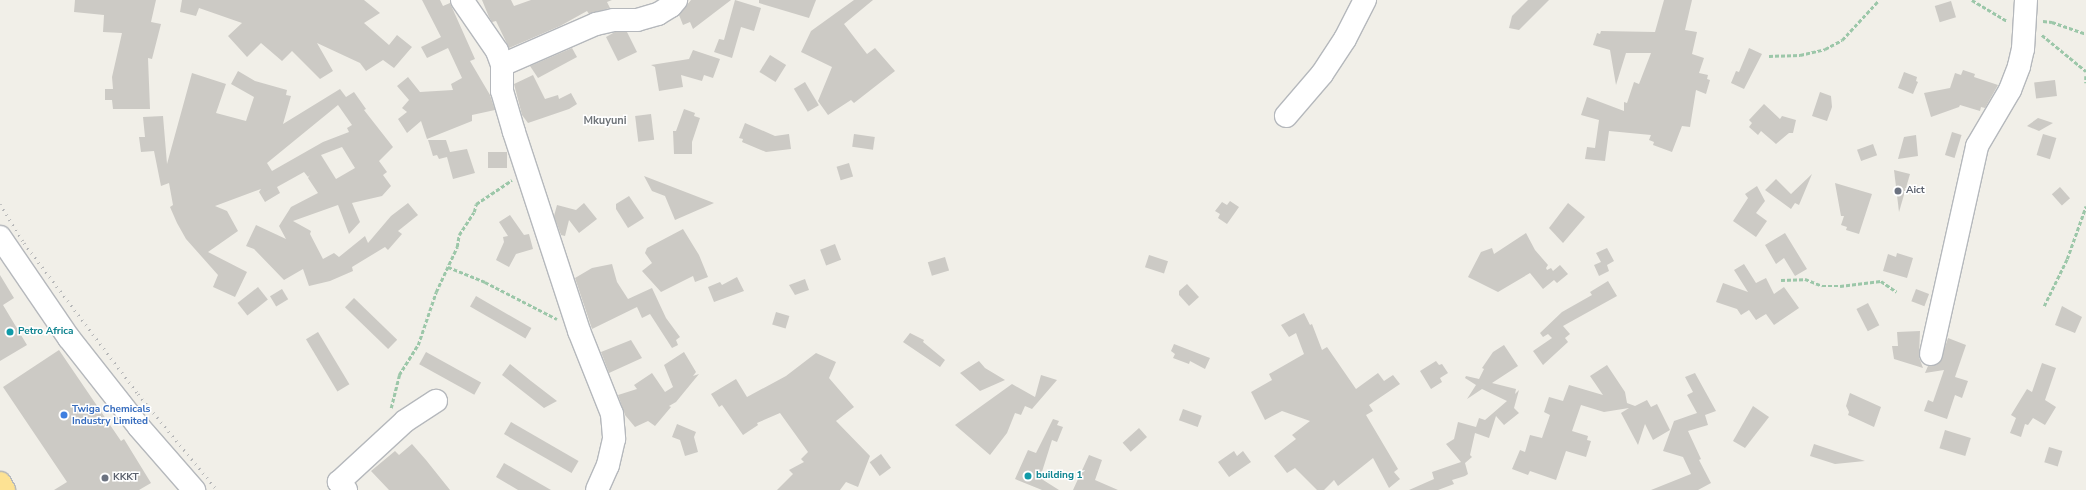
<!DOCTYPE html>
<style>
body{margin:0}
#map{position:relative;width:2086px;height:490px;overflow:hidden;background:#f1efe8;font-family:"Nunito Sans",sans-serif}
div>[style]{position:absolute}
.building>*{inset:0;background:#cccac5;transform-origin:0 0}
.path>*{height:2.5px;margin-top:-1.25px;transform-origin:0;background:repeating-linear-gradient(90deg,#9cc7a9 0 4px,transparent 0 6px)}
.roads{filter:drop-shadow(1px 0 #b5b8bc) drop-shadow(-1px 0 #b5b8bc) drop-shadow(0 1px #b5b8bc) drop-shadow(0 -1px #b5b8bc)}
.minor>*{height:22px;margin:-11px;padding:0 11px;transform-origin:11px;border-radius:11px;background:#fff}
.highway>*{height:22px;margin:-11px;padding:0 11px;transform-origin:11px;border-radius:11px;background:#fde293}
.rail>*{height:3px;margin-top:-1.5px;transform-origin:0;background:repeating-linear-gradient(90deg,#b6b7b8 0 1px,transparent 0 6px)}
.dots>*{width:11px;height:11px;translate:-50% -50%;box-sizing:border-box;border:2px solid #fff;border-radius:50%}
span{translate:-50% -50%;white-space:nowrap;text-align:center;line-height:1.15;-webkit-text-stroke:3px #fff;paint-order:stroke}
.worship-label{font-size:10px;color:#5b616d;font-weight:700}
.left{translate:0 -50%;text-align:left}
.culture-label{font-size:10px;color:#0d838f;font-weight:700}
.shop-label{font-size:10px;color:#366cbe;font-weight:700}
.neighbourhood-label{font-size:11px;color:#70757a;font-weight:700}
</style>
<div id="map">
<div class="building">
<i style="clip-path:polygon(75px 0,156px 0,151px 22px,161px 24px,152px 59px,148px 58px,150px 109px,113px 109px,112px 100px,105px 100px,105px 89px,113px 89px,112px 77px,122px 33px,103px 32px,104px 15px,74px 12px)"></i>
<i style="clip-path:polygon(182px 0,364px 0,380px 13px,364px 23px,389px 45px,397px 35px,412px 47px,394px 68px,383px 60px,366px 71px,360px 63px,317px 43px,333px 71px,320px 79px,292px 51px,282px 61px,261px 43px,247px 57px,228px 36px,242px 23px,199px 8px,196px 16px,180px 12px)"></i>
<i style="clip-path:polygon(422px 0,440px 0,443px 6px,450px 3px,475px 59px,470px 61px,490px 95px,495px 110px,472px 115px,472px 121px,427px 139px,421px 121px,407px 133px,398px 119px,407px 112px,402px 108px,409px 100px,397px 86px,408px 77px,420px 92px,453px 90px,451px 84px,462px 78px,448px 48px,427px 58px,421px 47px,441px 37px)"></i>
<i style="clip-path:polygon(482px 0,511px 0,514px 6px,531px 0,612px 0,607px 2px,610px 8px,589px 14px,587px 11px,560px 26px,509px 48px,496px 21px,492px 22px,489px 17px)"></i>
<i style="clip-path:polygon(691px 0,731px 0,693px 29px,690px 22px,683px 25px,679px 15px)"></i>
<i style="clip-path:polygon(735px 0,761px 8px,754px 31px,741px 27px,732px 58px,714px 52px,719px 39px,724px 40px)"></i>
<i style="clip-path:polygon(759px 0,816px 0,809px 18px,759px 3px)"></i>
<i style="clip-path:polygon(854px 0,873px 0,844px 24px,867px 54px,875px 48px,895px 71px,854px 103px,851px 100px,828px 115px,818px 101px,832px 67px,801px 52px,811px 31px)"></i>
<i style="clip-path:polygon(1528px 0,1549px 0,1519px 30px,1509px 28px,1512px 16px)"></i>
<i style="clip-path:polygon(1664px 0,1692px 0,1685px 30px,1697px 32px,1692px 54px,1704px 58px,1699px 73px,1708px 75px,1707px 79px,1710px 80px,1706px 94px,1696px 90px,1690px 127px,1682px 126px,1672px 152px,1653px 145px,1654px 142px,1649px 140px,1651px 135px,1609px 131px,1605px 161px,1585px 159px,1587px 147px,1595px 148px,1599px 120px,1581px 115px,1587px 97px,1624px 111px,1624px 102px,1627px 103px,1634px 82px,1639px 84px,1651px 53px,1626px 53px,1616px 85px,1610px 50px,1593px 45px,1597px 33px,1600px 34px,1601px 31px,1655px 32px)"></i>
<i style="left:1951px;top:1px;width:17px;height:17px;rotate:73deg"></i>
<i style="clip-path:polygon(627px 32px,637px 52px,618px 61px,606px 37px,615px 32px)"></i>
<i style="clip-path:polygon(572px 48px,577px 57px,538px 78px,530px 66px)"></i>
<i style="clip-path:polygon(1749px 48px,1762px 54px,1744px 89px,1731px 83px,1736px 71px,1739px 72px)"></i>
<i style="clip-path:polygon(693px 50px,720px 59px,713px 78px,704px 75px,702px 81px,681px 75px,683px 87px,659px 91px,655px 67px,651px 65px,689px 59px)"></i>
<i style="left:770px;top:55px;width:19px;height:20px;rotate:32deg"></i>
<i style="clip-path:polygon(1963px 70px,1975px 74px,1974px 77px,1998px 85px,1985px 108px,1981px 107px,1980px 111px,1960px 105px,1959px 107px,1931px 117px,1924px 93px,1950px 88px,1955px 73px,1961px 75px)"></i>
<i style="clip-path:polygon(evenodd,238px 71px,255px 81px,287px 90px,286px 95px,291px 96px,283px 124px,340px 89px,346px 97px,354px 92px,366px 109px,364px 110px,393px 147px,379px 161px,387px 172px,383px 175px,391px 186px,382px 196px,352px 203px,360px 222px,349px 234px,338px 205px,293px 221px,311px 231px,310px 234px,323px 259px,334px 253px,339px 257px,365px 236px,368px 243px,391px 216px,408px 203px,418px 215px,398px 231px,402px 234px,388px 250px,385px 247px,352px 267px,353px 271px,330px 281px,309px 286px,303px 269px,284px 280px,254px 249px,246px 246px,256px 225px,286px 239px,279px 226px,291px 207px,318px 193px,308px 178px,310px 175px,308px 177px,304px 172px,277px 187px,280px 193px,265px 202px,259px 192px,261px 189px,215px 206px,227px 211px,238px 231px,208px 252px,247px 272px,235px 297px,213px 287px,218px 275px,186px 239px,177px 223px,170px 207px,173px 205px,169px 183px,161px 186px,154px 151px,141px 152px,139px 137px,145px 137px,143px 117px,163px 116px,167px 164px,192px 73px,226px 84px,216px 113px,246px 121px,254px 97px,231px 84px,238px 71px,338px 105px,352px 125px,347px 128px,349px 132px,323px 142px,272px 171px,267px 163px,338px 105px,238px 71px,342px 147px,355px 168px,336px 179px,321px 155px,342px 147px)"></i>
<i style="clip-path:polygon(1904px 72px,1917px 77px,1916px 81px,1918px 82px,1913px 94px,1898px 88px)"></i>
<i style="clip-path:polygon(533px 75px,545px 99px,558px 95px,559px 99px,571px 93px,577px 104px,569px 109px,528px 123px,522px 115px,514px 84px)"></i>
<i style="left:2055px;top:80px;width:16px;height:21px;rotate:83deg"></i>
<i style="left:805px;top:82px;width:27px;height:13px;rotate:59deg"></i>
<i style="clip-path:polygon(1820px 92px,1831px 96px,1832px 107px,1827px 121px,1812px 116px)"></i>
<i style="clip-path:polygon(1764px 104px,1780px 119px,1782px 116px,1796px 120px,1793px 133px,1789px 133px,1776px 144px,1761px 131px,1758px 135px,1749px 127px,1752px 123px,1749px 120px)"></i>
<i style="clip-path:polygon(684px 109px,695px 113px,694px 116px,700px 118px,692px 142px,692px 154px,674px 154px,673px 131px,676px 131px)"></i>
<i style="left:651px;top:114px;width:26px;height:16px;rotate:83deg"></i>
<i style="clip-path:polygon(2038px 118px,2053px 123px,2039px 131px,2027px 126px)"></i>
<i style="clip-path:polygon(745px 123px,775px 136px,789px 134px,791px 149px,766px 152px,742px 142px,743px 139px,739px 138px)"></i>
<i style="left:1952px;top:132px;width:10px;height:24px;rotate:17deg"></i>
<i style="left:854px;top:134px;width:21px;height:13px;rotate:8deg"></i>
<i style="left:2043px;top:134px;width:14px;height:22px;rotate:17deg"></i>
<i style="clip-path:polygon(1916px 135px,1918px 156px,1898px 159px,1904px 137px)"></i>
<i style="clip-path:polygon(428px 140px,446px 140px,450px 152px,467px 149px,475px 173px,453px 179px,447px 157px,439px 159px,437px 155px,433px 156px)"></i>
<i style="left:1873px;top:144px;width:12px;height:17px;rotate:70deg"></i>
<i style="left:488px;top:152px;width:19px;height:16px"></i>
<i style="left:849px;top:163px;width:14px;height:13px;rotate:73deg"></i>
<i style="clip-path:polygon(1894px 170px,1910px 174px,1899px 212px)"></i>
<i style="clip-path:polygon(1812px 174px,1799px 205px,1795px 203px,1791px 209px,1765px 190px,1776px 179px,1791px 194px)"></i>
<i style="clip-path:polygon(644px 176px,714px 203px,675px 220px,665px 196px,652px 191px)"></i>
<i style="clip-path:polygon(1835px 183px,1872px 194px,1859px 234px,1846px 230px,1847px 227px,1841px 225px,1844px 216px,1841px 216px)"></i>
<i style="clip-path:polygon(1757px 186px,1765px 201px,1756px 213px,1767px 221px,1756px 237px,1733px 221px,1748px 198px,1745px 194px)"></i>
<i style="left:2060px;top:187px;width:15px;height:11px;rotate:48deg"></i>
<i style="clip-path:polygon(629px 196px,644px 218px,628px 228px,616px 209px,616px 204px)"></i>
<i style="clip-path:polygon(1230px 201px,1239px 207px,1227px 224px,1218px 218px,1220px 214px,1215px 211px,1222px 202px,1227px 205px)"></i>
<i style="clip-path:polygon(584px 203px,597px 219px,579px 233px,569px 220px,565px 236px,561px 235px,554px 216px,557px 205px,576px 210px)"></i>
<i style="clip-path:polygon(1568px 203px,1585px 217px,1563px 243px,1549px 228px)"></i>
<i style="clip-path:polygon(510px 215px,524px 235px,529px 234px,533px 249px,516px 254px,509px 267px,496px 260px,504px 242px,503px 237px,508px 236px,499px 222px)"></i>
<i style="clip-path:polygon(683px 229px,699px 255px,708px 277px,695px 282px,693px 276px,661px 292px,642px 271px,652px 263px,645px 253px,647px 248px)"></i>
<i style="clip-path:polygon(1526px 233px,1535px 250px,1548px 265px,1546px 268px,1547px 270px,1551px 268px,1553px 271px,1560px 265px,1568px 274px,1557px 283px,1554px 280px,1543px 289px,1530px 273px,1498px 292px,1468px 277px,1481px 252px,1492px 248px,1494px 254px)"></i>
<i style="clip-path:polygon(1785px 233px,1807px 269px,1795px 276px,1784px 258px,1776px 264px,1765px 245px)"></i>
<i style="left:835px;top:244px;width:17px;height:16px;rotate:69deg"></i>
<i style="clip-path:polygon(1607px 248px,1614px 261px,1607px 265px,1609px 271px,1599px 276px,1594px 265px,1601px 262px,1596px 253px)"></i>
<i style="clip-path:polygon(1897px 253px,1913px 258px,1907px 278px,1883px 271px,1888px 254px,1896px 257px)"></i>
<i style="left:1149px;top:255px;width:20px;height:13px;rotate:18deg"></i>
<i style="left:945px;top:257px;width:14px;height:18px;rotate:73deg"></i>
<i style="clip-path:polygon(612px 264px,617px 282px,628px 299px,652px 288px,666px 318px,680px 337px,676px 340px,678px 345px,672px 348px,650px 314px,642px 318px,637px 307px,592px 329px,575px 278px,592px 268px)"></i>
<i style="clip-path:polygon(1744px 264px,1756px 283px,1766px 278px,1774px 294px,1784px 287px,1799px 308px,1774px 325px,1766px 314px,1756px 320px,1749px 310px,1741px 315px,1737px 309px,1716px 302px,1723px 283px,1748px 292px,1734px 270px)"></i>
<i style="clip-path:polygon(0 275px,14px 298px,3px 305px,27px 345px,0 361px)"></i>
<i style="clip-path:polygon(737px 277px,744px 291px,714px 302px,708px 287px,720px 282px,722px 285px)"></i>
<i style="clip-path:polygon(805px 279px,809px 290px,795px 295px,789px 285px)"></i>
<i style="clip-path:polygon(1608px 281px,1617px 296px,1563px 326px,1570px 334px,1565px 338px,1568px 342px,1543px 365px,1533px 351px,1552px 338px,1548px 334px,1543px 337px,1540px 333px,1562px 312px,1592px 295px,1590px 292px)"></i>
<i style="clip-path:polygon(1187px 284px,1199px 297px,1189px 306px,1179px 295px,1179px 291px)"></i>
<i style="left:258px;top:287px;width:16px;height:26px;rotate:52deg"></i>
<i style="left:282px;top:289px;width:12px;height:14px;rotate:59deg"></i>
<i style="left:1916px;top:289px;width:14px;height:13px;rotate:21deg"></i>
<i style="left:476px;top:296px;width:64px;height:12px;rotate:30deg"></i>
<i style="left:354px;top:298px;width:60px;height:13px;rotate:44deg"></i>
<i style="left:1868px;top:303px;width:25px;height:13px;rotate:63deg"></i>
<i style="clip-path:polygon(2062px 306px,2082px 317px,2075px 333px,2055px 325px)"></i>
<i style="left:776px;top:312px;width:14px;height:13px;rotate:17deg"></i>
<i style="clip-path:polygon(1304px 313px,1310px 325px,1312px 324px,1322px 350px,1327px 347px,1356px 389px,1378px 373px,1384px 381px,1393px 375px,1400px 384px,1369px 405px,1373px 411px,1366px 415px,1398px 469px,1394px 472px,1400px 479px,1389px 488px,1373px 458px,1338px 486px,1334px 480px,1324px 490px,1317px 490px,1295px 468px,1287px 473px,1274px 456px,1296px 439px,1292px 435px,1310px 421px,1282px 411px,1265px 420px,1251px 392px,1272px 380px,1269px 374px,1304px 354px,1296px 333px,1289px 337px,1281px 325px)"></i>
<i style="clip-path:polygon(1920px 331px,1919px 357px,1923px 368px,1894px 359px,1892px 346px,1898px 346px,1897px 332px)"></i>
<i style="left:318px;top:332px;width:61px;height:14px;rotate:59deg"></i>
<i style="clip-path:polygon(910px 333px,924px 340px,923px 342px,945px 360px,940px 367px,903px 342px)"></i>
<i style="clip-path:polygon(1948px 338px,1966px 345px,1955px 377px,1968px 381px,1962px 398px,1955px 395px,1947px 419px,1924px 411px,1928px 400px,1933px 402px,1944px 370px,1925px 373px,1928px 366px,1940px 362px)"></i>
<i style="clip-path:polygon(631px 340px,642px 358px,609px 373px,601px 352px)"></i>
<i style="clip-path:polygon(1174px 344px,1210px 358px,1205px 369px,1190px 361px,1189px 364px,1173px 358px,1175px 354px,1171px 351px)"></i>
<i style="clip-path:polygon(1504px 345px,1518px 366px,1492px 383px,1516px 389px,1515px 394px,1519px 390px,1514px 408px,1519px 413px,1504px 425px,1496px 416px,1489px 438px,1475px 433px,1470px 455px,1472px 457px,1465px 463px,1468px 474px,1465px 476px,1452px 480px,1454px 484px,1438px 490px,1409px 490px,1434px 479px,1432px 472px,1461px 462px,1446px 444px,1454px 439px,1458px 422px,1476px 427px,1479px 418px,1485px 420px,1507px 401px,1482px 389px,1467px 399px,1476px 385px,1465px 378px,1466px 376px,1479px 379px,1484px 369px,1482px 368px,1493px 352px)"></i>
<i style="clip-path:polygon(59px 350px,121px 441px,124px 439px,151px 483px,139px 490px,54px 490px,67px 482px,3px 387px)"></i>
<i style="left:426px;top:352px;width:63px;height:14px;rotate:29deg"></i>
<i style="clip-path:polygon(684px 352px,696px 372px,693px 376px,699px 374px,676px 402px,669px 406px,671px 407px,655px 426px,648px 421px,635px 427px,625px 415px,618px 395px,637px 389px,634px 385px,652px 373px,665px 392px,673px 387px,664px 365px)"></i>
<i style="clip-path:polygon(816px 353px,836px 362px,829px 378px,854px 407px,836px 421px,870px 456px,858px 487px,846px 482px,840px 490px,777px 490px,793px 474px,789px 470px,804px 462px,801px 459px,808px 452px,780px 413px,757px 423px,758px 425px,743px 435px,722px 405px,719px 407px,711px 394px,736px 379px,747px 397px,786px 376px)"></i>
<i style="clip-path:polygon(979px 361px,985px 368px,1005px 380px,980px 391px,960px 373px)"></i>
<i style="clip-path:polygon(1436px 361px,1439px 365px,1442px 364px,1448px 373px,1440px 378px,1442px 382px,1431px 389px,1420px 371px)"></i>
<i style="clip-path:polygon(2042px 363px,2056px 368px,2045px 400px,2056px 407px,2045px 425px,2033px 418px,2028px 425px,2025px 424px,2021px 437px,2010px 433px,2016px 418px,2011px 415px,2027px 389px,2032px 392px)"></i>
<i style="clip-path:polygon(510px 364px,531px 381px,557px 401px,544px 408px,502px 375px)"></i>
<i style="clip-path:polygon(1607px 365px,1625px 392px,1627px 403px,1635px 406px,1647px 400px,1651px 407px,1657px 404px,1670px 430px,1653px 440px,1645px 424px,1638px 445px,1621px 413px,1629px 408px,1604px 412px,1581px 405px,1572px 431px,1588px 436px,1587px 440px,1591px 441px,1586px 457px,1566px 451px,1556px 480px,1530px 471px,1528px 475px,1512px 469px,1520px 450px,1525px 452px,1530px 435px,1542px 438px,1550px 415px,1544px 412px,1549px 397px,1563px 401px,1569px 385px,1603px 395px,1590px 376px)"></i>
<i style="clip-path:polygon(1695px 373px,1716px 411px,1705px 415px,1708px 425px,1688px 431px,1701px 459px,1699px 460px,1711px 483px,1698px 490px,1651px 490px,1691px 474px,1683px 457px,1663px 451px,1674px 421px,1697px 413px,1687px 395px,1693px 392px,1685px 377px)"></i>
<i style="clip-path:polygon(1041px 375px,1057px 380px,1032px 409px,1025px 406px,1021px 415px,1015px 413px,1007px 433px,990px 455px,955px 425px,1012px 384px,1035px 397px)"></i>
<i style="clip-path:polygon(1850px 393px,1881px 407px,1874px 427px,1848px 415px,1849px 412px,1846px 406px)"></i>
<i style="clip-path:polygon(1753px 406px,1769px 417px,1745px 448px,1733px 441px)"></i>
<i style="left:1183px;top:409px;width:20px;height:12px;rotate:20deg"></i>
<i style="clip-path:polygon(1053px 419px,1059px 421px,1057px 425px,1063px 427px,1057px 442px,1052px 440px,1040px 478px,1059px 490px,1042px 490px,1015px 479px,1028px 450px,1036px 453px)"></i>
<i style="left:511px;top:422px;width:78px;height:14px;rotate:30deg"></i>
<i style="clip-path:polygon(677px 424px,696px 432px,694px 437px,698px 452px,685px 456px,680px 440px,672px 437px)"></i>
<i style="left:1139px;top:428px;width:12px;height:22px;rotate:48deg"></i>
<i style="left:1945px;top:430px;width:27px;height:19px;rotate:17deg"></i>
<i style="clip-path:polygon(412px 444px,426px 460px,450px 490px,389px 490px,371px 471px,395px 451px,399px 455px)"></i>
<i style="clip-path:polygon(1814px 444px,1865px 461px,1835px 464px,1810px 456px)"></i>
<i style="left:2049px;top:447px;width:14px;height:16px;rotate:17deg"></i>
<i style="clip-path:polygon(1234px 451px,1237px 456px,1243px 451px,1251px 462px,1229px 477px,1218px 462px)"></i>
<i style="left:881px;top:454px;width:17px;height:14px;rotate:54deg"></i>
<i style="clip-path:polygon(1089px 455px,1102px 460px,1095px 480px,1118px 490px,1073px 490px)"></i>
<i style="clip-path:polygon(504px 463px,551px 490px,518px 490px,496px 477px)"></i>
</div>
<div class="path">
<i style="left:1972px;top:0;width:41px;rotate:31deg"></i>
<i style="left:2043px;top:21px;width:9px;rotate:6deg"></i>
<i style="left:2052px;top:22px;width:36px;rotate:19deg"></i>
<i style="left:2042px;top:35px;width:57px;rotate:39.3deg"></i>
<i style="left:1769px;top:56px;width:31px;rotate:-2deg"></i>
<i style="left:1800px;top:55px;width:26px;rotate:-13deg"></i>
<i style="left:1825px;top:49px;width:19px;rotate:-28deg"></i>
<i style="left:1842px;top:40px;width:54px;rotate:-47.2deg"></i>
<i style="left:2086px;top:76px;width:7px;rotate:90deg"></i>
<i style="left:448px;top:267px;width:40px;rotate:22deg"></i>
<i style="left:485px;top:282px;width:81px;rotate:27.2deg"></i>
<i style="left:1781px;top:280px;width:24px;rotate:-2deg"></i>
<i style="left:1805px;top:279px;width:18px;rotate:22deg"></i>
<i style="left:1822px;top:286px;width:18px"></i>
<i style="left:1840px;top:286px;width:41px;rotate:-7deg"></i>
<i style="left:1881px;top:281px;width:19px;rotate:35deg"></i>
<i style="left:2044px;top:306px;width:52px;rotate:-63.9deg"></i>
<i style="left:2067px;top:259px;width:56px;rotate:-70.3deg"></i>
<i style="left:391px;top:408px;width:34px;rotate:-76deg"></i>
<i style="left:399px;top:375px;width:36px;rotate:-58deg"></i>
<i style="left:418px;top:345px;width:56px;rotate:-71.2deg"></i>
<i style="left:436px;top:292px;width:50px;rotate:-65deg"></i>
<i style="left:457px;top:247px;width:12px;rotate:-81deg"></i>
<i style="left:459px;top:235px;width:27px;rotate:-57deg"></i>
<i style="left:474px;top:212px;width:8px;rotate:-76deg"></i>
<i style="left:476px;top:204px;width:43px;rotate:-33.7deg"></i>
</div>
<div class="roads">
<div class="minor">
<i style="left:462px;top:0;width:62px;rotate:55.5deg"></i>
<i style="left:497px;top:51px;width:15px;rotate:70deg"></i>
<i style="left:502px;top:65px;width:26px;rotate:90deg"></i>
<i style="left:502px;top:91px;width:43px;rotate:73.7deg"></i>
<i style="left:514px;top:132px;width:209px;rotate:71.9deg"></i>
<i style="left:579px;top:331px;width:89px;rotate:68.3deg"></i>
<i style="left:612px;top:414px;width:25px;rotate:85deg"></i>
<i style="left:614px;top:439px;width:27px;rotate:103deg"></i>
<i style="left:608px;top:465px;width:27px;rotate:114deg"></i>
<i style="left:502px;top:65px;width:103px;rotate:-23.6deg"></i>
<i style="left:596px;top:24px;width:18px;rotate:-13deg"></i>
<i style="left:614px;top:20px;width:23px"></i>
<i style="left:637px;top:20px;width:22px;rotate:-16deg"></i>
<i style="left:658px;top:14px;width:15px;rotate:-32deg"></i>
<i style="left:671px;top:6px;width:8px;rotate:-50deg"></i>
<i style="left:1286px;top:116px;width:55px;rotate:-49.4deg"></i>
<i style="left:1322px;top:74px;width:42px;rotate:-56.7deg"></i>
<i style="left:1345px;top:39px;width:44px;rotate:-62.9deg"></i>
<i style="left:0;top:237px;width:122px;rotate:55.7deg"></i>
<i style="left:69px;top:338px;width:113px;rotate:51.8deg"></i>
<i style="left:139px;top:427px;width:84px;rotate:48.9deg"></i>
<i style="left:1931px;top:354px;width:213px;rotate:-77.5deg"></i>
<i style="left:1977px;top:146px;width:65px;rotate:-59.5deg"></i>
<i style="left:2010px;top:90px;width:26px;rotate:-69deg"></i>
<i style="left:2019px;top:66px;width:17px;rotate:-77deg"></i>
<i style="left:2023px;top:49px;width:49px;rotate:-86.5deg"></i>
<i style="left:346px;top:490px;width:11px;rotate:-131deg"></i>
<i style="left:339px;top:482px;width:90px;rotate:-42.7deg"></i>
<i style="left:405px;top:421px;width:37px;rotate:-33deg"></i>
</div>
<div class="highway">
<i style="left:0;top:483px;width:8px;rotate:60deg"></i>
</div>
</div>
<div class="rail">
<i style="left:0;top:204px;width:46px;rotate:58.4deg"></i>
<i style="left:24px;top:243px;width:189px;rotate:52.9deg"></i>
<i style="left:138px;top:394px;width:124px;rotate:50.5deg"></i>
</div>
<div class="dots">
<i style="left:1898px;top:191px;background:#6b7280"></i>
<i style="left:10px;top:332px;background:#0f9aa8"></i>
<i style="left:64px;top:415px;background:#3f7fe0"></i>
<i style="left:1028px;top:476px;background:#0f9aa8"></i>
<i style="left:105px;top:478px;background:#6b7280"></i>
</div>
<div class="worship-label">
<span class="left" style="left:1906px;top:191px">Aict</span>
<span class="left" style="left:113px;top:478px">KKKT</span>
</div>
<div class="culture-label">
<span class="left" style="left:18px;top:332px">Petro Africa</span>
<span class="left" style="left:1036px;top:476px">building 1</span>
</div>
<div class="shop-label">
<span class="left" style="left:72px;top:415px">Twiga Chemicals<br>Industry Limited</span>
</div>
<div class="neighbourhood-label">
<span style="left:605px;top:121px">Mkuyuni</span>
</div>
</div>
